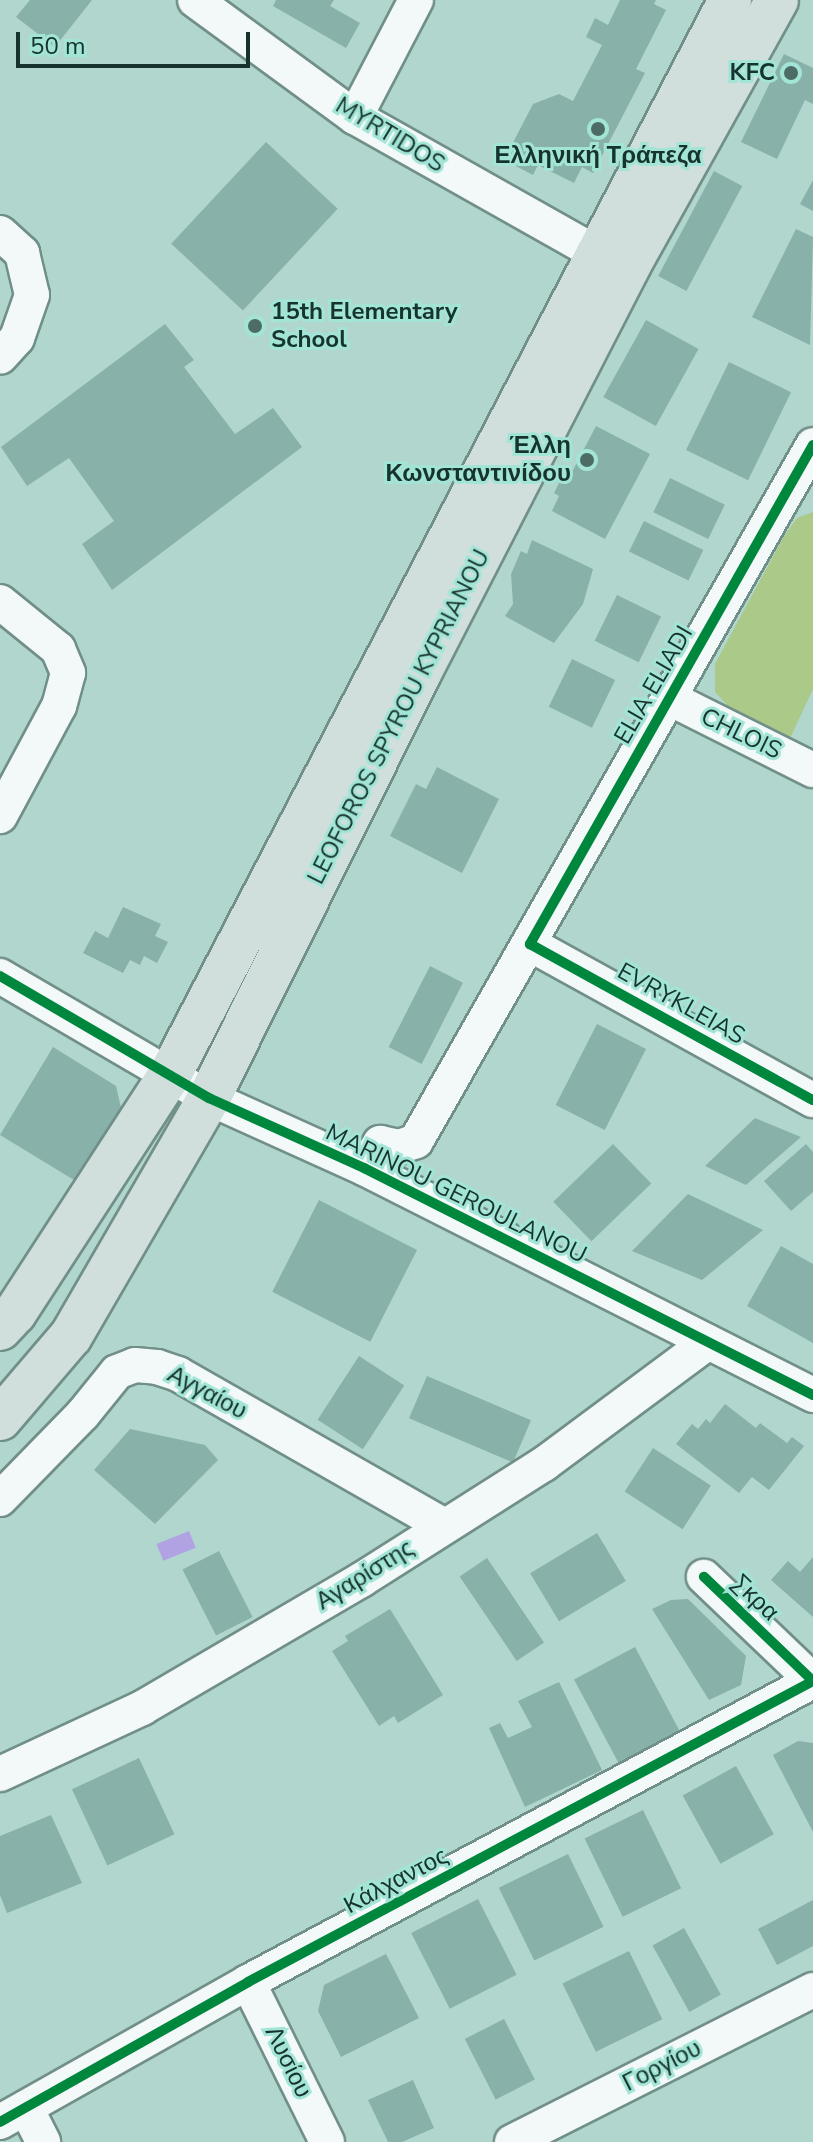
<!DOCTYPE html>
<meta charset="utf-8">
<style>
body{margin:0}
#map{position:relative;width:813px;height:2142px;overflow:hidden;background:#b1d6ce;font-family:"Nunito Sans",sans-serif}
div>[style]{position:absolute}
.green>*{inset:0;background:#abc989}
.water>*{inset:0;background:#b0a2e3;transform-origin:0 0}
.building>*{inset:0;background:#88b1a9;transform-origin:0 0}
.roads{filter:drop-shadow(2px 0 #718f89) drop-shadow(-2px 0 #718f89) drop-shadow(0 2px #718f89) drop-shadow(0 -2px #718f89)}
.minor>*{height:34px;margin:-17px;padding:0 17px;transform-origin:17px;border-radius:17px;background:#f3f9f8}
.major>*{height:42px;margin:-21px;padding:0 21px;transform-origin:21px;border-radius:21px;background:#d0dfdc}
.cycleway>*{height:10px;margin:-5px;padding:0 5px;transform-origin:5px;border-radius:5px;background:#00873e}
.dots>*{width:22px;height:22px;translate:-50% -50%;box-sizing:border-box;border:4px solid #a2e5d7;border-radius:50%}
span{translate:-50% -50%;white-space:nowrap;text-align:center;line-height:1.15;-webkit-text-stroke:6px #a2e5d7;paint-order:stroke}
.poi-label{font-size:24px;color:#17332d;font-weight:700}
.right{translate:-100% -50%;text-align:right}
.left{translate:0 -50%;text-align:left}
.street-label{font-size:24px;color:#17332d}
.scale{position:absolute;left:16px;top:32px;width:234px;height:36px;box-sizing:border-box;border:4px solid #17332d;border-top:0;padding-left:10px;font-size:24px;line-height:28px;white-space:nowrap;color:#17332d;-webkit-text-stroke:6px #a2e5d7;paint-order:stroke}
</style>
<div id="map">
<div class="green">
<i style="clip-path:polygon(813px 512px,813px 689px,788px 743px,740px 719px,715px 692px,715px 664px,784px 536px,797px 518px)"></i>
</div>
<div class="water">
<i style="left:189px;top:1531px;width:18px;height:35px;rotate:68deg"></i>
</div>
<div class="building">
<i style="clip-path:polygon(30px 0,92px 0,55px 47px,16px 17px)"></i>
<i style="clip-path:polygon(276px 0,334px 0,330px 6px,360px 23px,346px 48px,273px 6px)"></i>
<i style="clip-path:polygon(620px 0,656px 0,654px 4px,666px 10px,636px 69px,645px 73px,593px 173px,582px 167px,574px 183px,538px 165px,533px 175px,504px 160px,533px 104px,559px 94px,573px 101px,602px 45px,586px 37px,595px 18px,608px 25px)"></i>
<i style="clip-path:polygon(784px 54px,813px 68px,813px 104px,805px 100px,777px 159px,741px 142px)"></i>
<i style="left:266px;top:142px;width:98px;height:139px;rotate:43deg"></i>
<i style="left:714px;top:171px;width:32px;height:119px;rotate:28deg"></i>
<i style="clip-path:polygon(813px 180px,813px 211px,800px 204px)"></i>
<i style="clip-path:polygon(796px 229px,813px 237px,810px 345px,752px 317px)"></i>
<i style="left:646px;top:320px;width:60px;height:88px;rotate:29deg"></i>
<i style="clip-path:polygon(165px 324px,194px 360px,184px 367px,235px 434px,273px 408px,302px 447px,112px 590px,82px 544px,114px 521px,69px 458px,27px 486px,1px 447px)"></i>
<i style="left:729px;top:362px;width:69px;height:98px;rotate:26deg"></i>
<i style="clip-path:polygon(596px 426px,650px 454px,605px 539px,552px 511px,559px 496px,554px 493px,565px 471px,571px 474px)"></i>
<i style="left:670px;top:478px;width:61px;height:38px;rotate:26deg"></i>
<i style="left:644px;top:521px;width:66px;height:34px;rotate:26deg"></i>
<i style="clip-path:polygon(532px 540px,593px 569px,583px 604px,554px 643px,505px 616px,513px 604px,511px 574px,521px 551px,527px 554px)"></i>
<i style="left:617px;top:595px;width:49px;height:51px;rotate:26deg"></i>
<i style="left:572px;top:659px;width:48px;height:53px;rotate:26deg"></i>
<i style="clip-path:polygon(437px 767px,499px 799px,462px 873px,390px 836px,416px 784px,426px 789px)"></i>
<i style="clip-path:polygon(123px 907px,161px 924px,155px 936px,168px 942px,157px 963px,144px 956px,140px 965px,130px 960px,123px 973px,83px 953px,95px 931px,108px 938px)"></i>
<i style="left:430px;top:966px;width:37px;height:91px;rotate:27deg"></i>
<i style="left:597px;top:1024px;width:55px;height:91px;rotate:27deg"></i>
<i style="clip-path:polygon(53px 1047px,116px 1086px,122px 1112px,74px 1180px,0 1135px)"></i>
<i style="clip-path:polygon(755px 1118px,801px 1137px,746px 1185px,705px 1166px)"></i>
<i style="left:613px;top:1144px;width:55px;height:83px;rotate:46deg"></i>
<i style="clip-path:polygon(806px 1144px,813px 1152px,813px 1192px,791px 1211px,764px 1181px)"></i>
<i style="clip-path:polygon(688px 1194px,763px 1230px,702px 1280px,632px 1251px)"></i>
<i style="left:319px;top:1200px;width:110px;height:103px;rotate:27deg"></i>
<i style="clip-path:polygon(781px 1246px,813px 1264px,813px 1343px,747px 1306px)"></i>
<i style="left:359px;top:1356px;width:54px;height:76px;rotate:33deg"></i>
<i style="left:427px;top:1376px;width:113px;height:46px;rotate:23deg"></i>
<i style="clip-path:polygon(725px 1404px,756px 1428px,760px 1423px,787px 1443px,792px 1437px,804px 1446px,769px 1490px,752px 1477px,739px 1493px,676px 1444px,692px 1424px,698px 1429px,706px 1419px,710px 1423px)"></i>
<i style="clip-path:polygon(130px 1429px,205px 1445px,218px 1460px,155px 1524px,94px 1470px)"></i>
<i style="left:653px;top:1448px;width:69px;height:52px;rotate:33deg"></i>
<i style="left:597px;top:1533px;width:56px;height:78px;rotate:59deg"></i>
<i style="left:219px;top:1551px;width:74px;height:41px;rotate:63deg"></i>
<i style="clip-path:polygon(813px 1557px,813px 1617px,771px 1580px,788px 1561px,800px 1572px)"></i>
<i style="left:487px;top:1558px;width:102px;height:33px;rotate:56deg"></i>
<i style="clip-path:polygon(688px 1599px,746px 1656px,741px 1685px,709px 1700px,652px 1609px,671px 1600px)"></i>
<i style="clip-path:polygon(390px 1609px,443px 1695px,398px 1723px,394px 1716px,379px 1726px,332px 1651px,348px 1641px,345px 1636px)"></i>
<i style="left:635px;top:1647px;width:97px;height:69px;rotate:62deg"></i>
<i style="clip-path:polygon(559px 1682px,602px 1770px,525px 1807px,489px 1728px,500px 1723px,508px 1738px,532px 1727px,518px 1701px)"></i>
<i style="clip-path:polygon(798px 1741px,813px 1743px,813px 1832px,773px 1755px)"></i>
<i style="left:139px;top:1758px;width:84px;height:74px;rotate:65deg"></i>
<i style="left:736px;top:1766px;width:78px;height:61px;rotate:61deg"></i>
<i style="left:643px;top:1810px;width:87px;height:65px;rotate:64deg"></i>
<i style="clip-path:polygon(51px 1815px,82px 1883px,7px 1913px,0 1895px,0 1836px)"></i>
<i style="left:568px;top:1854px;width:81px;height:77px;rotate:64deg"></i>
<i style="left:478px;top:1899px;width:85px;height:75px;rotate:63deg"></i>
<i style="clip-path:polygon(813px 1900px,813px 1946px,777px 1965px,758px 1929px)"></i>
<i style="left:684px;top:1928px;width:76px;height:36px;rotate:61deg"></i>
<i style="left:629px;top:1951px;width:76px;height:74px;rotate:64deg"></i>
<i style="clip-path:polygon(386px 1954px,419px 2018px,341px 2057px,318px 2011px,324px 1985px)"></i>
<i style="left:504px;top:2019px;width:68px;height:44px;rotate:63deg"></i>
<i style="clip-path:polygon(413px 2080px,434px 2128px,402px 2142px,388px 2142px,368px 2100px)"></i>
</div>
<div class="roads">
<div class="minor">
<i style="left:195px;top:0;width:198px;rotate:36.2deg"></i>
<i style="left:355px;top:117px;width:277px;rotate:29.4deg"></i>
<i style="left:355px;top:117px;width:132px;rotate:-62.5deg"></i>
<i style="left:0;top:233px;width:30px;rotate:42deg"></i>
<i style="left:22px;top:253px;width:43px;rotate:76.6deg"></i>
<i style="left:32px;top:295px;width:46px;rotate:109.2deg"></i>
<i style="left:17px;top:338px;width:25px;rotate:132deg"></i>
<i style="left:0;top:602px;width:75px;rotate:39deg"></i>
<i style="left:58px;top:649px;width:26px;rotate:67deg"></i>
<i style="left:68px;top:673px;width:34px;rotate:105deg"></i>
<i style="left:59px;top:706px;width:125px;rotate:118.2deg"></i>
<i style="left:669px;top:698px;width:161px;rotate:26.6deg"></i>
<i style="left:530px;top:944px;width:323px;rotate:28.9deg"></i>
<i style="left:0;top:976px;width:242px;rotate:30.3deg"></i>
<i style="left:209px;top:1098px;width:170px;rotate:24.3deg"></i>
<i style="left:364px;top:1168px;width:503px;rotate:26.82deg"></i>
<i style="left:364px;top:1168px;width:30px;rotate:-57deg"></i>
<i style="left:380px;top:1143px;width:19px;rotate:12deg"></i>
<i style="left:399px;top:1147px;width:18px;rotate:-19deg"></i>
<i style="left:416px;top:1141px;width:801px;rotate:-60.3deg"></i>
<i style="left:0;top:1499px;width:119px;rotate:-45.7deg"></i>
<i style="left:83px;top:1414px;width:54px;rotate:-51deg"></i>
<i style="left:117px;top:1372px;width:19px;rotate:-21deg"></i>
<i style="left:135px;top:1365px;width:22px;rotate:5deg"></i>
<i style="left:157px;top:1367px;width:22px;rotate:18deg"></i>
<i style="left:178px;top:1374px;width:305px;rotate:29.7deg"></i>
<i style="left:0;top:1774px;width:157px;rotate:-24.9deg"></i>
<i style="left:142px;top:1708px;width:254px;rotate:-30.3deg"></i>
<i style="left:361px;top:1580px;width:217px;rotate:-32.4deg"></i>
<i style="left:544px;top:1464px;width:204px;rotate:-36.6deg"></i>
<i style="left:248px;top:1982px;width:178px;rotate:63.7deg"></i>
<i style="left:26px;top:2108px;width:38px;rotate:63deg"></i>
<i style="left:0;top:2122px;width:285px;rotate:-29.4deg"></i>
<i style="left:248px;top:1982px;width:640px;rotate:-28.05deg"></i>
<i style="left:813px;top:1681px;width:151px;rotate:-136.3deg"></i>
<i style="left:512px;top:2142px;width:337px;rotate:-26.8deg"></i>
</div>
<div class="major">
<i style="left:0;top:1329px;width:22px;rotate:-47deg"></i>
<i style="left:15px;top:1313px;width:286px;rotate:-57deg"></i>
<i style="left:171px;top:1073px;width:1210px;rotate:-62.48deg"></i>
<i style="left:0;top:1419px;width:109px;rotate:-49.5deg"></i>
<i style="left:71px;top:1336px;width:275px;rotate:-59.9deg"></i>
<i style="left:209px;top:1098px;width:474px;rotate:-63.6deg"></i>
<i style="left:420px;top:673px;width:458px;rotate:-62.8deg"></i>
<i style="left:629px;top:266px;width:304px;rotate:-60.9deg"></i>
</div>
</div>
<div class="cycleway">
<i style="left:813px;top:445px;width:574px;rotate:119.56deg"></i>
<i style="left:530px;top:944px;width:323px;rotate:28.9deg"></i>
<i style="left:0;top:976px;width:242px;rotate:30.3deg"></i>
<i style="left:209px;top:1098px;width:170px;rotate:24.3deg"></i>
<i style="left:364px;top:1168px;width:503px;rotate:26.82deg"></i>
<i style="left:0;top:2122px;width:285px;rotate:-29.4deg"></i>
<i style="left:248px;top:1982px;width:640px;rotate:-28.05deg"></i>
<i style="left:813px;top:1681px;width:151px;rotate:-136.3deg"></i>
</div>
<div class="dots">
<i style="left:791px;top:73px;background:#4d6c65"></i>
<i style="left:598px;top:129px;background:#4d6c65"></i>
<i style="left:255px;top:326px;background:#4d6c65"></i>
<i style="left:587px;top:460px;background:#4d6c65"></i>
</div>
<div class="poi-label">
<span class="right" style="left:775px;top:73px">KFC</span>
<span style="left:598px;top:156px">Ελληνική Τράπεζα</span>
<span class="left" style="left:271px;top:326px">15th Elementary<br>School</span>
<span class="right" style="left:571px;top:460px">Έλλη<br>Κωνσταντινίδου</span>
</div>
<div class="street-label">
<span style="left:390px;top:135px;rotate:31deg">MYRTIDOS</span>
<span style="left:654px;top:685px;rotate:-60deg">ELIA ELIADI</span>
<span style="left:399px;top:717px;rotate:-63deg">LEOFOROS SPYROU KYPRIANOU</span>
<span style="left:741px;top:734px;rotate:26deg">CHLOIS</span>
<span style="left:681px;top:1004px;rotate:29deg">EVRYKLEIAS</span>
<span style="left:456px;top:1194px;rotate:26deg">MARINOU GEROULANOU</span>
<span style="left:207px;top:1393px;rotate:28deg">Αγγαίου</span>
<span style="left:365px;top:1575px;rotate:-32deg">Αγαρίστης</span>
<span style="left:755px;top:1598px;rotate:44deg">Σκρα</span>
<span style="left:396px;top:1881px;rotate:-28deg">Κάλχαντος</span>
<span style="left:288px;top:2062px;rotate:64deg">Λυσίου</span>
<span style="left:662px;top:2066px;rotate:-27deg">Γοργίου</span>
</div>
<div class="scale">50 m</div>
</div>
